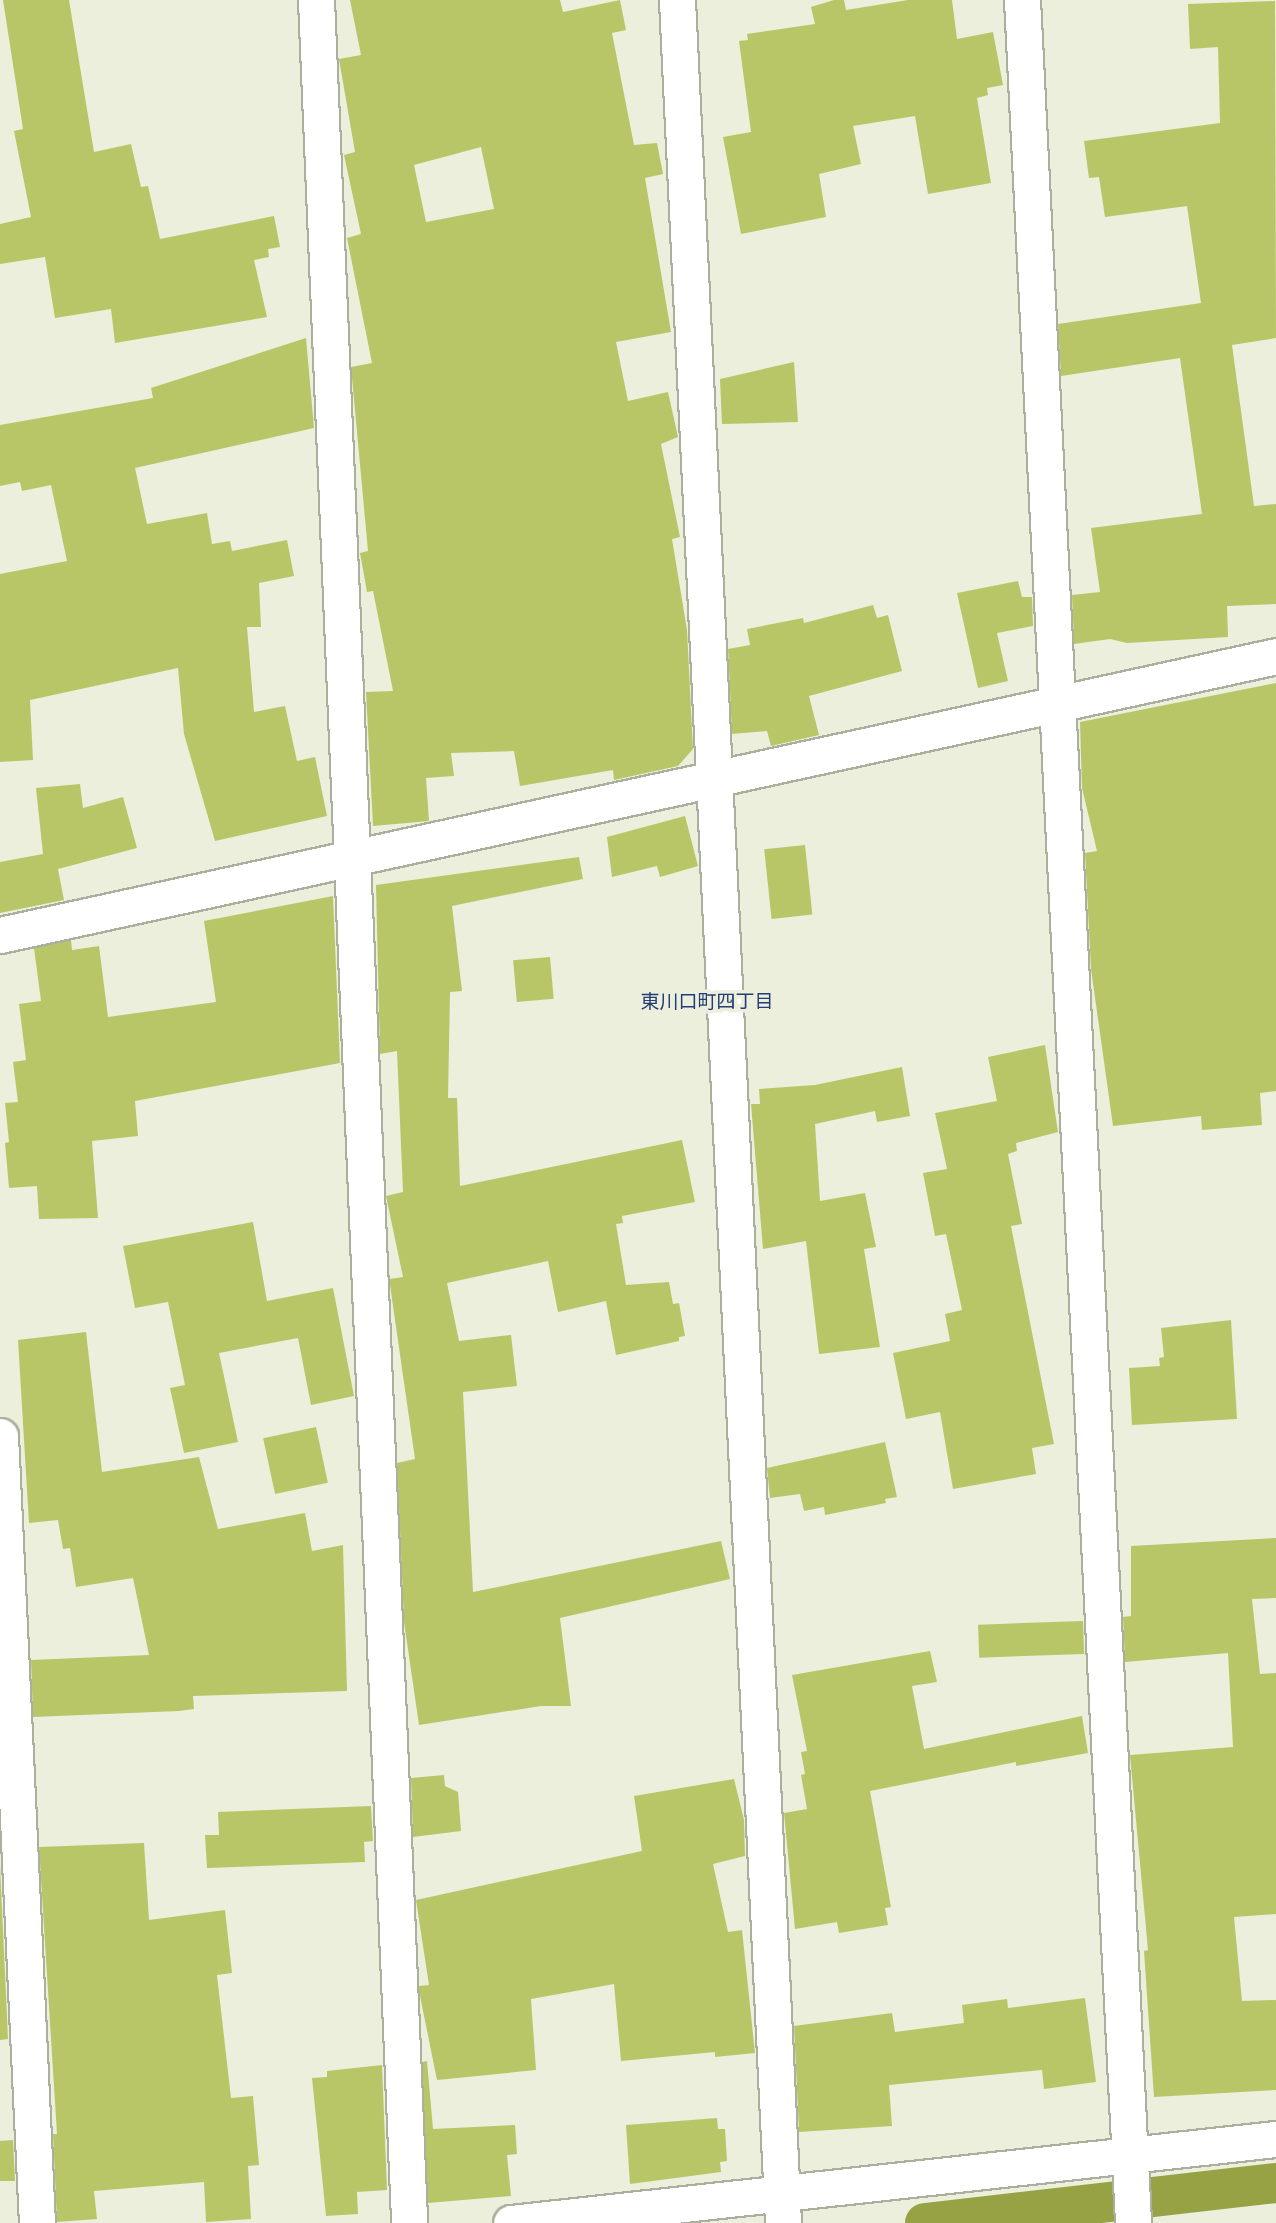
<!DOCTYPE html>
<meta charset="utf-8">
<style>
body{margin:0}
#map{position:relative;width:1276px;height:2223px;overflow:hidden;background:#ebefdc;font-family:"Fira Sans Condensed","Noto Sans JP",sans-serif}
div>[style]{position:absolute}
.canal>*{height:40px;margin:-20px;padding:0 20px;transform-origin:20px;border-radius:20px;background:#96a243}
.building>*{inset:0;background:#b9c668;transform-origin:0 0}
.roads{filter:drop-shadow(2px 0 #abaf9d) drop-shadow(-2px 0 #abaf9d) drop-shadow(0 2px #abaf9d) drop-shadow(0 -2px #abaf9d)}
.minor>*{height:35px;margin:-17.5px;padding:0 17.5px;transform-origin:17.5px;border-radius:17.5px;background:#fff}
span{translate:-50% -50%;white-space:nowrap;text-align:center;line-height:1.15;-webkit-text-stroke:7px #ebefdc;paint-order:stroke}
.neighbourhood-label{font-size:19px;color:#263c74}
</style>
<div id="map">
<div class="canal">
<i style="left:925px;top:2223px;width:353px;rotate:-6.5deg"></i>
</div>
<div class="building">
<i style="clip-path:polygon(3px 0,69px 0,94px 152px,131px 144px,141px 187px,148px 186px,160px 239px,274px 216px,280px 247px,268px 249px,269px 257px,254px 260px,267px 317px,115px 343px,111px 309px,55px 318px,45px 257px,0 264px,0 224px,31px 217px,14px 131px,23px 129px)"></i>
<i style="clip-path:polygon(evenodd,350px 0,560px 0,563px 12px,620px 0,626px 30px,612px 33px,634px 145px,657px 143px,663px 174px,645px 178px,671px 332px,616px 342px,628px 401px,668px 392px,678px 437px,661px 444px,680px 537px,672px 539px,687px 630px,693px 749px,678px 766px,614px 780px,613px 770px,520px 786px,514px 751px,451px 753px,454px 776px,426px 778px,429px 821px,373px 826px,366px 692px,393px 691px,373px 591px,367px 592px,360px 553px,368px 551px,351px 367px,372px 363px,347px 238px,361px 234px,344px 155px,355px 152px,339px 59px,361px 55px,350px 0,481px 147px,494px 209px,426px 222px,414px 165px,481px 147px)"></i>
<i style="clip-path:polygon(834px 0,844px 0,846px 10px,908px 0,952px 0,957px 39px,993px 32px,1003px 85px,987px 88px,988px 95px,977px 98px,991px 183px,928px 194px,915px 116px,853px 126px,861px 164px,819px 174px,826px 217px,741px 234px,723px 137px,751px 132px,739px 41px,748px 40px,747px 34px,815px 24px,811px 7px)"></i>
<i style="clip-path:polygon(1275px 1px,1276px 338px,1232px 345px,1254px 506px,1276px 504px,1276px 604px,1227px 606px,1228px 637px,1127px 643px,1110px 639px,1074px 644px,1072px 595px,1100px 592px,1091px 528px,1202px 514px,1180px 358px,1061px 376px,1058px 324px,1201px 303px,1187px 206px,1105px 217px,1099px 177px,1089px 178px,1084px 141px,1220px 123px,1218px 47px,1190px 49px,1188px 4px)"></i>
<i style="clip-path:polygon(306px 338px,314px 428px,135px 468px,147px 524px,207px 513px,212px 544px,230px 541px,232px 551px,287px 540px,294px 576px,259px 583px,261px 627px,247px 627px,254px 712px,285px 706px,297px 761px,315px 757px,327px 816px,215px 841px,184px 734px,178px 668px,30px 700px,33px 760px,0 762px,0 574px,67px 561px,51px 485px,22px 491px,20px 482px,0 486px,0 425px,153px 398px,151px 388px)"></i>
<i style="clip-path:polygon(794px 362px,798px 422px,722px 424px,720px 379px)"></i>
<i style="clip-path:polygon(1018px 581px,1022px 597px,1032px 597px,1033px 626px,997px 633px,1008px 681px,978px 688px,957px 593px)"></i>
<i style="clip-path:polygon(873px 605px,877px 618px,888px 615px,902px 671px,809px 696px,819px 735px,771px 746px,767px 731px,732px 734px,728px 649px,750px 645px,747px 629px,803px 618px,804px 623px)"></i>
<i style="clip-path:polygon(1276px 683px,1276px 1091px,1260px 1093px,1262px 1125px,1202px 1130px,1201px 1116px,1113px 1126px,1091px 969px,1085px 853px,1097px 851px,1082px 788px,1080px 722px)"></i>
<i style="clip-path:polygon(80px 784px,83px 808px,123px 797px,137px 848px,58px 869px,64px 900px,0 913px,0 862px,43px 854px,36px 788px)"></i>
<i style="clip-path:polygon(685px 816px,698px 866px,660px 877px,657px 866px,612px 877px,607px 837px)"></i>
<i style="left:805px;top:845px;width:70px;height:41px;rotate:84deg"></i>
<i style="clip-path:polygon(579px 857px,583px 879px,452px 906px,462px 991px,450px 992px,448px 1098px,457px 1098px,460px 1186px,682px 1140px,695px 1202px,622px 1216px,623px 1223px,616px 1224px,626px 1285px,669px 1282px,673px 1304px,679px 1303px,685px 1336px,679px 1337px,679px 1341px,616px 1355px,606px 1301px,558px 1312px,548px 1261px,447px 1283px,459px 1341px,511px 1335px,517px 1386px,463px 1392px,473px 1592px,721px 1541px,730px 1579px,560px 1618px,571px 1706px,541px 1706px,419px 1725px,404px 1622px,397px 1463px,415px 1459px,390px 1285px,390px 1279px,403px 1277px,386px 1196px,403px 1192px,397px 1051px,380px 1054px,376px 885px)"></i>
<i style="clip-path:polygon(333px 896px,340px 1063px,135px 1101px,138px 1136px,92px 1141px,98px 1218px,39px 1219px,37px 1186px,9px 1188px,5px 1143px,9px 1142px,5px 1103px,18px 1102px,13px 1062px,26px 1060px,19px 1004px,41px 1001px,34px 948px,71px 940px,72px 950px,99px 946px,108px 1017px,216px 1002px,204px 921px)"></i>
<i style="left:550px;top:957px;width:42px;height:37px;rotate:85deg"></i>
<i style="clip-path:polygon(1045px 1045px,1058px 1132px,1016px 1143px,1017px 1151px,1008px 1154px,1022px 1224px,1011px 1226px,1054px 1444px,1032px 1448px,1036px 1474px,953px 1489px,940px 1412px,906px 1419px,893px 1353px,950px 1341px,945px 1314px,962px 1310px,946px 1234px,935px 1236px,923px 1173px,947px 1169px,935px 1113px,997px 1101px,988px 1057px)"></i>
<i style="clip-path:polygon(902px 1067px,910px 1116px,877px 1122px,875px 1111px,815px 1124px,820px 1201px,865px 1193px,876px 1247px,864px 1249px,880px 1347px,819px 1354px,806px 1241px,763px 1249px,751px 1104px,760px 1104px,759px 1089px,815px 1085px)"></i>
<i style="clip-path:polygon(253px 1222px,267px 1301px,333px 1288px,354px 1396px,311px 1405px,298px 1338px,219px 1353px,238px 1442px,184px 1453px,170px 1388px,185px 1385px,168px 1302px,135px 1308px,123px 1246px)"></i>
<i style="clip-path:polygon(1231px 1320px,1237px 1419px,1132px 1425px,1129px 1368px,1160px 1366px,1159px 1358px,1164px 1357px,1161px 1328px)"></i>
<i style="clip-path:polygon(86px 1332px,102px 1472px,199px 1457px,218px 1529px,305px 1513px,312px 1551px,343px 1545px,347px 1691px,193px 1696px,194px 1709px,179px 1711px,33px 1717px,31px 1660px,149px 1655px,133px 1578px,76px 1587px,70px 1548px,63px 1549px,58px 1520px,29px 1523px,18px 1340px)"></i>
<i style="left:316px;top:1427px;width:57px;height:54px;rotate:78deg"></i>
<i style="clip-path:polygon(885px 1442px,897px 1497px,885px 1499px,886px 1503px,825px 1515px,824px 1507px,804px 1511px,800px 1494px,770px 1498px,767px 1468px)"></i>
<i style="clip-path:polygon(1276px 1538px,1276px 1598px,1252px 1599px,1260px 1674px,1276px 1673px,1276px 1914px,1234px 1917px,1242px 2001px,1276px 2000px,1276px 2090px,1154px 2097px,1144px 1951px,1148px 1950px,1130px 1755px,1233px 1747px,1228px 1653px,1125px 1662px,1123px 1617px,1131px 1616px,1131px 1546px)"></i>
<i style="left:1083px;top:1621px;width:33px;height:105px;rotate:88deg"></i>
<i style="clip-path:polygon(930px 1651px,937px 1682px,912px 1686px,924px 1749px,1082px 1716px,1088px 1753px,1016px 1766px,1016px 1762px,870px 1791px,891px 1907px,885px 1908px,888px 1925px,839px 1933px,837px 1922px,795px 1929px,784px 1813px,807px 1809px,801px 1775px,805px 1774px,801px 1752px,807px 1751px,792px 1675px)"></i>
<i style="clip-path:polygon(444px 1775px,445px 1786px,458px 1792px,461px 1831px,413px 1837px,411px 1778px)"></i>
<i style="clip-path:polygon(734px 1779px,744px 1820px,745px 1856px,713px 1864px,728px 1932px,742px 1930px,755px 2053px,715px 2057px,715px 2052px,621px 2061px,614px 1984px,531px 1999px,536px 2070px,437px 2080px,419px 1991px,419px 1986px,429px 1985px,416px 1900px,642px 1851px,634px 1796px)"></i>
<i style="clip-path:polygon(371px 1806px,373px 1841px,364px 1842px,365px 1862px,207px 1868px,205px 1835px,219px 1835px,218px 1812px)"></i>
<i style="clip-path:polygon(144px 1843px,149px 1920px,225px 1910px,232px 1973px,217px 1975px,231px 2098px,253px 2096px,259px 2165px,248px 2166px,251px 2219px,206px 2222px,204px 2182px,94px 2191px,97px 2219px,57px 2222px,53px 2134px,57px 2134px,39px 1847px)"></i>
<i style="clip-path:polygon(0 1865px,8px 2039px,0 2040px)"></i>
<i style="clip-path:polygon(1085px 1998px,1096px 2082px,1044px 2089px,1042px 2070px,889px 2085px,892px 2126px,799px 2132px,794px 2026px,892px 2013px,895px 2032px,964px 2023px,962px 2005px,1007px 1999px,1008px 2008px)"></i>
<i style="clip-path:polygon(427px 2061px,433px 2129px,515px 2125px,517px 2154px,507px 2155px,511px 2196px,428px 2203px,422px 2062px)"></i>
<i style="clip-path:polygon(382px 2065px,387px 2190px,357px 2192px,358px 2214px,326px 2216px,312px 2078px,327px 2077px,327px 2071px)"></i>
<i style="clip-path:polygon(717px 2118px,718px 2129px,725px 2129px,727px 2161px,720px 2162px,721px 2172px,630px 2184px,626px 2125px)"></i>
<i style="clip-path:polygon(13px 2140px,15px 2181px,0 2181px,0 2141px)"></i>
</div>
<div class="roads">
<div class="minor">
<i style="left:316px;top:0;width:2225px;rotate:87.6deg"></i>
<i style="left:677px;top:0;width:2226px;rotate:87.27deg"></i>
<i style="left:1022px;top:0;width:2226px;rotate:87.14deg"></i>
<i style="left:0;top:935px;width:1306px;rotate:-12.33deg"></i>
<i style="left:0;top:1436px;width:788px;rotate:87.31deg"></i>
<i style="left:511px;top:2223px;width:770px;rotate:-6.27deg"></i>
</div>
</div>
<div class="neighbourhood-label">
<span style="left:707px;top:1002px">東川口町四丁目</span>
</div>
</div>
